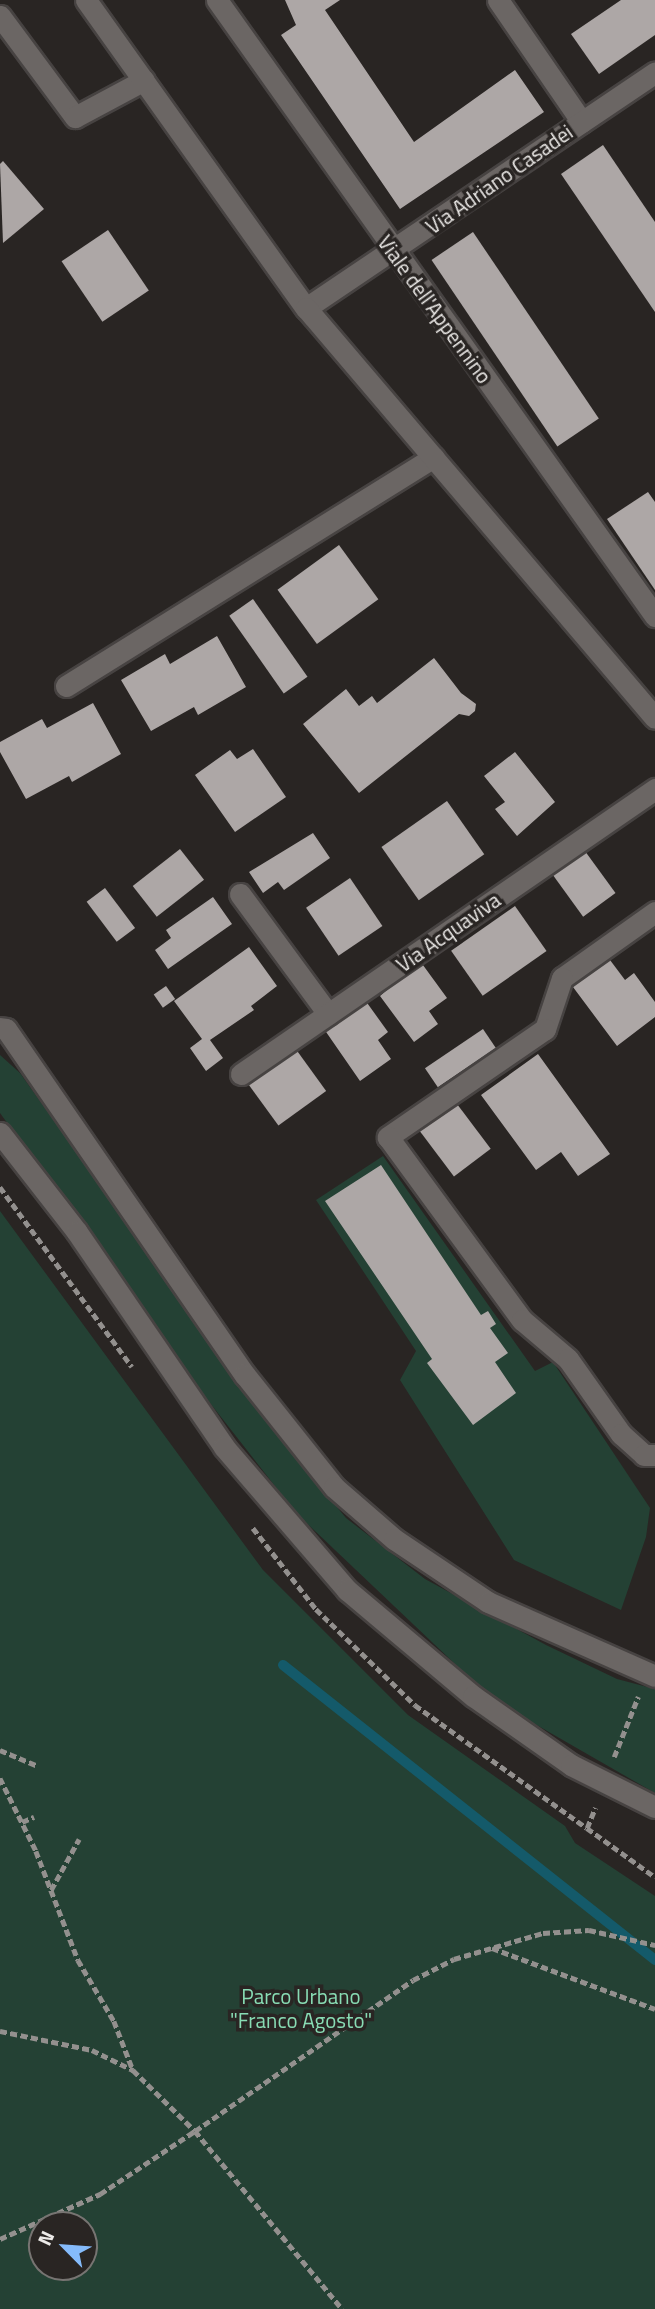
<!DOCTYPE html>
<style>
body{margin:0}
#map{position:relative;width:655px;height:2309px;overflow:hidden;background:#292523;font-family:"Titillium Web",sans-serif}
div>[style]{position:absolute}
.green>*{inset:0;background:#244134}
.stream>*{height:10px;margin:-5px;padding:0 5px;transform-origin:5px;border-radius:5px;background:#145a6a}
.building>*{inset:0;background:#ada7a6;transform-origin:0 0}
.path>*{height:4.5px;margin-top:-2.25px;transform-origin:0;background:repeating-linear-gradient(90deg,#93908e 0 7px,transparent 0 10.5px)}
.roads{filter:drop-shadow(2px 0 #474342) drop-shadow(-2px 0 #474342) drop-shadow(0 2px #474342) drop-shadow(0 -2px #474342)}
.lane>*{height:21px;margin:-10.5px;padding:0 10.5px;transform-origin:10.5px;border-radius:10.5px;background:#6b6664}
.street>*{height:21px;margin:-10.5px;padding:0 10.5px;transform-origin:10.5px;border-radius:10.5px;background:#6b6664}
.secondary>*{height:21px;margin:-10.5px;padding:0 10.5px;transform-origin:10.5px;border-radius:10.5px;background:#6b6664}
span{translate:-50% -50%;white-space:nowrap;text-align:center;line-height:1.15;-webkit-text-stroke:7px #292523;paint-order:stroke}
.street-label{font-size:21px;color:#edebe9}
.park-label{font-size:21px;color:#88dcb4}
.north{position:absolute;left:28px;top:2211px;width:70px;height:70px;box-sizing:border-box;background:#292523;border:2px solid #777472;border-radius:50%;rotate:295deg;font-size:19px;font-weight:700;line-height:28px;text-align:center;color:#edebe9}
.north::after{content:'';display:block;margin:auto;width:24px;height:32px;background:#85bbfb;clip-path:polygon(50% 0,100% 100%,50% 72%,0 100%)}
</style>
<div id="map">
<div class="green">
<i style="clip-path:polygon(0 1055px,20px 1073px,281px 1440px,346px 1518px,425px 1579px,546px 1645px,617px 1679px,655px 1689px,655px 1793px,493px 1700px,296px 1513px,192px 1380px,0 1113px)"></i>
<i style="clip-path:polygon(383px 1156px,535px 1371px,553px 1362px,650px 1508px,646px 1537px,621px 1610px,514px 1560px,400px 1380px,416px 1351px,316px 1200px)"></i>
<i style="clip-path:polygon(evenodd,0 1211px,263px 1570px,408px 1715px,565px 1826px,575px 1843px,655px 1896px,655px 2309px,0 2309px,0 1211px,42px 2225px,84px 2225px,84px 2267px,42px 2267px,42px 2225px)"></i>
</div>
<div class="stream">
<i style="left:283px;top:1665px;width:475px;rotate:38.4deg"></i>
</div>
<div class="building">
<i style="clip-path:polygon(285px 0,340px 0,325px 10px,414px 142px,515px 70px,544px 112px,400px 209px,281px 35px,296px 25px)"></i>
<i style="clip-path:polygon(621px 0,655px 0,655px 35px,599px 74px,571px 34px)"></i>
<i style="clip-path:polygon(603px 145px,655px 222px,655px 312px,561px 174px)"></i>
<i style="clip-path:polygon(3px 161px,44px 209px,3px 243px,0 164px)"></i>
<i style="left:108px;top:230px;width:73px;height:56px;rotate:56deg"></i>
<i style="left:473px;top:232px;width:225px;height:50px;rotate:56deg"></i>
<i style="clip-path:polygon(648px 492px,655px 502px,655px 590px,607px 519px)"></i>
<i style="left:339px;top:545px;width:67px;height:76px;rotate:54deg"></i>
<i style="left:253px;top:599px;width:95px;height:29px;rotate:55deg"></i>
<i style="clip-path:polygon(217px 636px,246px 687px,198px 715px,194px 707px,151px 731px,121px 680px,165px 654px,170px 664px)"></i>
<i style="clip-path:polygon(434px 658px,461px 693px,476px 704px,475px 711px,469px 716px,459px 714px,359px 793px,303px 724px,346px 689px,359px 706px,372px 696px,377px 703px)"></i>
<i style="clip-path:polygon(93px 703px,121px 754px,72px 782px,69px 776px,26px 799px,0 752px,0 742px,42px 719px,47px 728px)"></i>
<i style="clip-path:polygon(253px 749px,286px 797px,235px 832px,195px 775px,230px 750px,237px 759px)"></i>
<i style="clip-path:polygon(515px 752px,555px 802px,517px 836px,495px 809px,505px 802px,484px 776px)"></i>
<i style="left:447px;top:801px;width:65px;height:80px;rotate:55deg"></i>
<i style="clip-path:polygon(313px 833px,330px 858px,284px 890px,278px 882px,263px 893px,249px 872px)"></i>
<i style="left:582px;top:847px;width:57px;height:40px;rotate:54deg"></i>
<i style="left:180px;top:849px;width:39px;height:60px;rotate:52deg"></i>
<i style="left:350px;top:878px;width:58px;height:53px;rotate:56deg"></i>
<i style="left:105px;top:888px;width:50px;height:23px;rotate:53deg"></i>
<i style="clip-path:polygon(213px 897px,232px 924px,168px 969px,155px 950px,171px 938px,166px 930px)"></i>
<i style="left:515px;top:906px;width:55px;height:78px;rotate:55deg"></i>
<i style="clip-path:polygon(249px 947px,277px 986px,251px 1006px,254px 1010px,210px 1040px,223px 1058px,206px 1071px,190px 1048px,202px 1039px,174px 1001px)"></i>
<i style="clip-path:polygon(607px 956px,625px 980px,634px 973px,655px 1002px,655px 1017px,617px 1046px,570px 983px)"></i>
<i style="clip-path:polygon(420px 961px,447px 998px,429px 1011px,438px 1024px,414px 1042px,380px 996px)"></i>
<i style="left:166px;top:986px;width:16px;height:15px;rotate:55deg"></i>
<i style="clip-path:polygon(365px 1000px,388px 1032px,378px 1040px,391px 1059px,360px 1081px,324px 1029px)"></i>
<i style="left:483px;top:1029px;width:23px;height:70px;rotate:56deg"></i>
<i style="left:295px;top:1048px;width:53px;height:59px;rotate:54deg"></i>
<i style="clip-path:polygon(538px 1054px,610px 1154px,578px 1176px,561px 1152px,536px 1170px,481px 1095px)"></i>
<i style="left:454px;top:1100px;width:61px;height:46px;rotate:53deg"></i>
<i style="clip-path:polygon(381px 1165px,481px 1315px,488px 1311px,496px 1324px,490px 1328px,508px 1353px,495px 1362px,516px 1393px,473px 1425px,427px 1363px,432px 1359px,325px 1201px)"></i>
</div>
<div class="path">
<i style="left:0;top:1187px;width:223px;rotate:53.7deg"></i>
<i style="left:253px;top:1528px;width:103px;rotate:52.1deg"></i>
<i style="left:316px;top:1609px;width:138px;rotate:44.1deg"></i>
<i style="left:415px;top:1705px;width:211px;rotate:35.6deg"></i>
<i style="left:587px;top:1828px;width:22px;rotate:-68deg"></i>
<i style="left:0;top:1750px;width:41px;rotate:22.8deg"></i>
<i style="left:614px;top:1757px;width:65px;rotate:-68.2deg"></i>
<i style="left:0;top:1778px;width:81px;rotate:63.7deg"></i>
<i style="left:36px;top:1851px;width:117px;rotate:68.9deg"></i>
<i style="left:78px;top:1960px;width:71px;rotate:59.5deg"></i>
<i style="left:114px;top:2021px;width:53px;rotate:68.8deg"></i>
<i style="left:133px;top:2070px;width:87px;rotate:44.5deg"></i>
<i style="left:195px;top:2131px;width:265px;rotate:-34.7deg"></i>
<i style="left:413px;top:1980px;width:46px;rotate:-27.1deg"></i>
<i style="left:454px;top:1959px;width:93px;rotate:-16.3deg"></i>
<i style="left:543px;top:1933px;width:46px;rotate:-3.7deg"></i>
<i style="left:589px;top:1930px;width:68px;rotate:12.8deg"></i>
<i style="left:22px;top:1822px;width:13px;rotate:-23deg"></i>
<i style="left:587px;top:1828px;width:84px;rotate:35.8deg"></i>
<i style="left:51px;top:1890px;width:58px;rotate:-61.2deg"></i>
<i style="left:492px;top:1948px;width:174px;rotate:20.5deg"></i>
<i style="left:0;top:2031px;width:94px;rotate:11.7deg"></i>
<i style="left:92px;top:2050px;width:46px;rotate:26deg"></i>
<i style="left:0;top:2239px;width:110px;rotate:-24.2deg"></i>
<i style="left:100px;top:2194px;width:114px;rotate:-33.6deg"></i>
<i style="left:195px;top:2131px;width:231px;rotate:50.4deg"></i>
</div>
<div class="roads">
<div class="lane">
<i style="left:655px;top:912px;width:114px;rotate:144.6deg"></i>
<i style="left:562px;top:978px;width:54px;rotate:108.4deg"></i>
<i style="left:545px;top:1029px;width:191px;rotate:145.5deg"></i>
<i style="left:388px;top:1137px;width:227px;rotate:53.8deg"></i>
<i style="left:522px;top:1320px;width:60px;rotate:40.3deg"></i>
<i style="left:568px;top:1359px;width:92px;rotate:54.8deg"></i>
<i style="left:621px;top:1434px;width:31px;rotate:42deg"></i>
<i style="left:644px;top:1455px;width:11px"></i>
<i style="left:0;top:1028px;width:6px;rotate:9deg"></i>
<i style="left:6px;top:1029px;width:421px;rotate:55.4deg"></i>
<i style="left:245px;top:1375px;width:143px;rotate:51.5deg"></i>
<i style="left:334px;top:1487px;width:79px;rotate:40.9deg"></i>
<i style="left:394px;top:1539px;width:113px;rotate:33.8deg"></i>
<i style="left:488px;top:1602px;width:183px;rotate:23.9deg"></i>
<i style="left:0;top:1133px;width:125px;rotate:52.1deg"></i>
<i style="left:77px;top:1232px;width:260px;rotate:55.6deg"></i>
<i style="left:224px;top:1447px;width:189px;rotate:49.3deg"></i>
<i style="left:347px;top:1590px;width:165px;rotate:40.1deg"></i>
<i style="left:473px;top:1696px;width:120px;rotate:35.1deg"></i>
<i style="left:571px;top:1765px;width:94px;rotate:26.6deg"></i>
</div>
<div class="street">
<i style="left:217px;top:0;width:756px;rotate:54.59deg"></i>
<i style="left:498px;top:0;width:148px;rotate:55.5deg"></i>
<i style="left:0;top:16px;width:126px;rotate:53.4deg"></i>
<i style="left:75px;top:117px;width:78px;rotate:-28.2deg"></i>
<i style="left:306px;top:308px;width:421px;rotate:-34deg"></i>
<i style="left:66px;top:686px;width:433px;rotate:-31.9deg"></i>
<i style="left:240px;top:894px;width:149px;rotate:53.7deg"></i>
<i style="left:241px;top:1074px;width:503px;rotate:-34.54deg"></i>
</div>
<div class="secondary">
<i style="left:86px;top:0;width:379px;rotate:54.5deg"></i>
<i style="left:306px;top:308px;width:538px;rotate:49.59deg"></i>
</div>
</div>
<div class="street-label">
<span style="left:499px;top:179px;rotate:-35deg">Via Adriano Casadei</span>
<span style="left:435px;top:309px;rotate:54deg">Viale dell'Appennino</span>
<span style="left:448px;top:932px;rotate:-35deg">Via Acquaviva</span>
</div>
<div class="park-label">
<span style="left:301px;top:2008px">Parco Urbano<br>"Franco Agosto"</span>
</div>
<div class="north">N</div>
</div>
